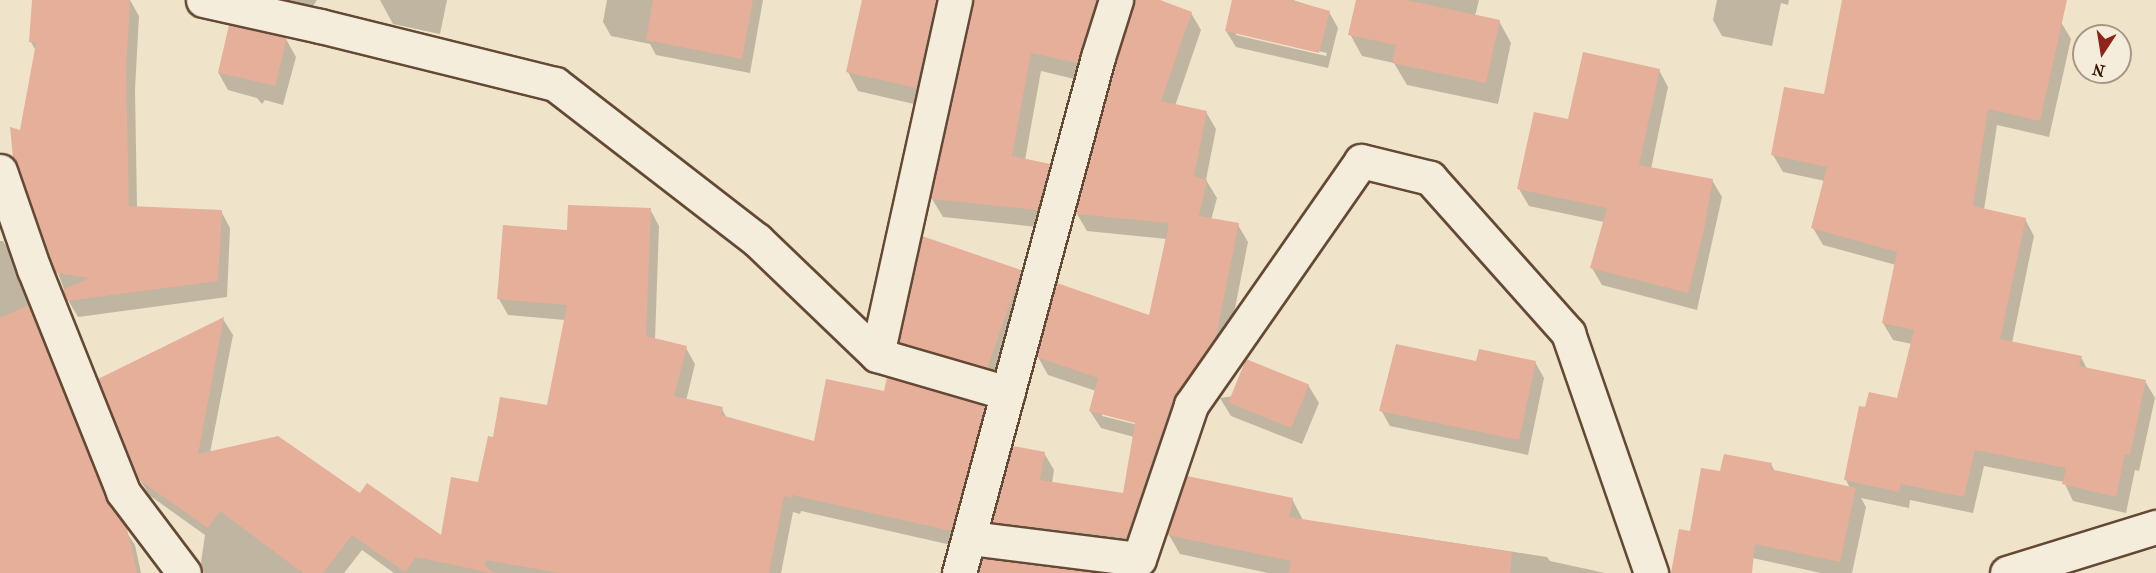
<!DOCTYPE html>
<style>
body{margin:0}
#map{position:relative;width:2156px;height:573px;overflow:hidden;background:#efe3c9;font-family:"IM FELL French Canon",serif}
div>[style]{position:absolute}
.shadow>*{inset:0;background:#0003}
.building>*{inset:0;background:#e6af99;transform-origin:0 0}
.roads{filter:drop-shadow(2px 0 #644934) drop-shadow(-2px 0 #644934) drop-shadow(0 2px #644934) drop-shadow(0 -2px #644934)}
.street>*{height:33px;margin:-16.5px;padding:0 16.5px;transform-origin:16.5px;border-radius:16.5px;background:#f5eddc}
span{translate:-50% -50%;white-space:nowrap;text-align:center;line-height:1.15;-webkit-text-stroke:4.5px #f5eddc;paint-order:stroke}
.north{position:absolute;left:2072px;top:24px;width:60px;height:60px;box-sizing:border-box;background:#f5eddc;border:2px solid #a99785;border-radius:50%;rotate:192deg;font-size:16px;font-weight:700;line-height:24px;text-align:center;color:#361602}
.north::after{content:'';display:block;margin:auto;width:21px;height:27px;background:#8f2418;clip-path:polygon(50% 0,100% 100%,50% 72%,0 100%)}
</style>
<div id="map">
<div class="shadow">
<i style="clip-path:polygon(33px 0,130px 0,139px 16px,135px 89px,137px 208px,221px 211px,230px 228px,227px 297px,78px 317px,68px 300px,15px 158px,36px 51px,31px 42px)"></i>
<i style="clip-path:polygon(271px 0,317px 0,309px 12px)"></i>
<i style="clip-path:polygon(380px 0,447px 0,440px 34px,393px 24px)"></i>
<i style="clip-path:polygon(607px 0,763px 0,750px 73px,656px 55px,650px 44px,611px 36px,603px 22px)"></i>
<i style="clip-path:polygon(864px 0,1121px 0,1087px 82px,1041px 71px,1025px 160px,1049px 165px,1060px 184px,1048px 228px,943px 217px,932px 199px,975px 2px,960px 1px,927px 107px,858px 91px,848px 72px)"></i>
<i style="clip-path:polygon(evenodd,1134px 0,1155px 0,1191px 13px,1201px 30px,1175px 106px,1206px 112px,1216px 129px,1206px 180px,1217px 198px,1211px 220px,1238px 225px,1248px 242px,1226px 354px,1136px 555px,1004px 539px,994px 522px,1044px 453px,1054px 470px,1052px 483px,1125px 495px,1134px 437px,1101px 428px,1090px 411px,1096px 391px,1048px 375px,1038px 357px,1151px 317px,1167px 239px,1087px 231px,1077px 214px,1134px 0,1102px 413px,1143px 423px,1142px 426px,1102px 416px,1102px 413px)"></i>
<i style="clip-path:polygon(evenodd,1233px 0,1293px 0,1329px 12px,1338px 28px,1328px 68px,1236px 47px,1226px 31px,1233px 0,1236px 32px,1327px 53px,1326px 56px,1236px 35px,1236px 32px)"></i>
<i style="clip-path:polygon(1357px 0,1479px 0,1475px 16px,1499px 21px,1511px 43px,1498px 104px,1407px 85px,1394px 63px,1362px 56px,1350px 34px)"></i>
<i style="clip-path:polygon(1717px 0,1789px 0,1788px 5px,1781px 3px,1772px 46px,1722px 36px,1713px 20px)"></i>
<i style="clip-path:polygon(1844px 0,1956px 0,2061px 22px,2071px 39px,2049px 137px,1997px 125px,1984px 210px,2025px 219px,2034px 236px,2012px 343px,2081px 357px,2087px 369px,2145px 381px,2155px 398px,2139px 471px,2135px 470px,2126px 513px,2073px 501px,2064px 482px,1984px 466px,1973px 513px,1910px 500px,1909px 508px,1861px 498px,1866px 507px,1852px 573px,1821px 573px,1725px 552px,1721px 573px,1672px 573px,1721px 473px,1771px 464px,1775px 472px,1850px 488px,1846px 480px,1867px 409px,1898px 400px,1912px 344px,1893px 340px,1883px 323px,1896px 265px,1823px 245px,1813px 228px,1825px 181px,1783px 172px,1773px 155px,1825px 96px)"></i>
<i style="clip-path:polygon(286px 39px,296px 57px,283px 105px,265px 100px,262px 104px,257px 98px,228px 90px,218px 72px)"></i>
<i style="clip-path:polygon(1659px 70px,1668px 87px,1651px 169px,1712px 180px,1722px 197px,1697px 310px,1602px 285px,1592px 268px,1604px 222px,1529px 206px,1519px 189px,1570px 121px)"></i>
<i style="clip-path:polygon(650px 209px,659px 226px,655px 340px,686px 348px,695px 364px,686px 401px,722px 409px,727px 419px,815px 443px,885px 392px,984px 407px,993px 423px,960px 547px,801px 511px,800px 514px,793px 512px,781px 573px,394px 573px,362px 550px,344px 573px,204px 573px,201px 562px,205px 535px,149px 495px,139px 478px,223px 319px,233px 335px,210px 453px,361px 496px,442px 538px,479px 484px,494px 439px,549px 407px,565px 320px,508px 315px,499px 299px,568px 232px)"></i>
<i style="clip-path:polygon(0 241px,3px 241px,12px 257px,111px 509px,135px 545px,141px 573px,0 573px)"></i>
<i style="clip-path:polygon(1020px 272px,1030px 288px,1003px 385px,910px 358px,901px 342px)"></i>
<i style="clip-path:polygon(1535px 362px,1544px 378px,1528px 455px,1390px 426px,1381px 410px,1477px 363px)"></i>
<i style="clip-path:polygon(1308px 385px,1319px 403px,1302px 444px,1231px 416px,1220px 398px)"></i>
<i style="clip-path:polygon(1292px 499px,1303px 520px,1547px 557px,1550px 561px,1605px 573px,1268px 573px,1180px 554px,1169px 535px)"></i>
</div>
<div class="building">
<i style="clip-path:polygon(32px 0,130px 0,126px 72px,129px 206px,222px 210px,218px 281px,67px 301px,63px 290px,90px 278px,56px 273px,13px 158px,10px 127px,20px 130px,36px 43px,29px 42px)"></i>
<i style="clip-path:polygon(653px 0,753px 0,742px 59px,646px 40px)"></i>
<i style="clip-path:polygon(862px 0,936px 0,916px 88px,846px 72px)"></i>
<i style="clip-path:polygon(973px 0,1096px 0,1077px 63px,1031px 53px,1012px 156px,1050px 164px,1037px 210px,931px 199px)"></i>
<i style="clip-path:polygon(1134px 0,1160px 0,1192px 12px,1161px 101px,1207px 111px,1194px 176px,1207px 180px,1199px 216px,1239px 223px,1216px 336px,1173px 399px,1126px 538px,992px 522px,1013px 446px,1045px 452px,1040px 480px,1123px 493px,1135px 423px,1089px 411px,1098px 378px,1036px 357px,1057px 283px,1149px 315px,1169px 223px,1075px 214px)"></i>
<i style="clip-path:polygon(1232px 0,1291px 0,1330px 11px,1319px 53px,1225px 31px)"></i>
<i style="clip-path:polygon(1356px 0,1406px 0,1500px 20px,1486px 83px,1392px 63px,1396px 45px,1348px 35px)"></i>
<i style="clip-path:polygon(1842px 0,2067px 0,2040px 121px,1988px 109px,1973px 206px,2026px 218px,2000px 339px,2082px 356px,2079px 366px,2146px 380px,2130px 455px,2125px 454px,2116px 497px,2062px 484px,2066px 468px,1975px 450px,1964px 497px,1901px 484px,1899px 492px,1844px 480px,1859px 406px,1865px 407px,1869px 392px,1897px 398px,1914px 330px,1882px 323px,1897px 252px,1811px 228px,1827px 167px,1771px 155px,1784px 87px,1824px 94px)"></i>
<i style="left:229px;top:25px;width:59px;height:49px;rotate:13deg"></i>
<i style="clip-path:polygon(1583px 52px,1660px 69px,1639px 165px,1713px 179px,1704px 230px,1688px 293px,1590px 268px,1607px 208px,1517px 189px,1534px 112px,1568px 119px)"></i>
<i style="clip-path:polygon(568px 205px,651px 208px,646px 336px,687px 346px,674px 396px,723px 407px,721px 415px,814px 441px,826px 379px,884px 391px,887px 377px,985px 406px,951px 531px,792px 495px,791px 498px,784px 496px,769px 573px,559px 573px,486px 560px,485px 566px,495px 573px,491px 573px,416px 557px,405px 572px,352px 535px,323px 573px,303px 573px,220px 511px,208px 528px,138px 479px,98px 379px,224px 317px,198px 454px,278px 436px,360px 493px,367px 483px,441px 535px,451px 477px,478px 482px,488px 436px,493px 437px,500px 397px,547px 405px,567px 305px,497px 299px,503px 225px,567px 230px)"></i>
<i style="left:922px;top:236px;width:105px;height:108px;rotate:19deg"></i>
<i style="clip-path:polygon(28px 305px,106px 499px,127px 529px,137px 573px,0 573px,0 318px)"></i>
<i style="clip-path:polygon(1396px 344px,1476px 361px,1479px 349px,1536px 361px,1519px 440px,1379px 411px)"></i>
<i style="left:1246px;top:359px;width:68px;height:47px;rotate:22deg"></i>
<i style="clip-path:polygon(1724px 454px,1772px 463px,1770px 469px,1856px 488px,1840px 562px,1755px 544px,1752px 573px,1671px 573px,1679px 529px,1690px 531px,1701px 468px,1720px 471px)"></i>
<i style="clip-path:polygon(1187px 476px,1293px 498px,1289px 517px,1512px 552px,1510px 573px,1288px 573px,1291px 561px,1167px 535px)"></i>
<i style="clip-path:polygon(982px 558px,1100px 573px,978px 573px)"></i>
</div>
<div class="roads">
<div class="street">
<i style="left:203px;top:0;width:120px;rotate:12.5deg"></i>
<i style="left:320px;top:26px;width:242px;rotate:13.9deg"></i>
<i style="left:555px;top:84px;width:255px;rotate:37.7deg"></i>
<i style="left:757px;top:240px;width:166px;rotate:43.8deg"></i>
<i style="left:955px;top:0;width:363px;rotate:102.4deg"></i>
<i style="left:877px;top:355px;width:136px;rotate:16.2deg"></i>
<i style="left:0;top:171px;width:104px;rotate:70.9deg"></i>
<i style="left:34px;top:269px;width:240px;rotate:68.2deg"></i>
<i style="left:123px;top:492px;width:101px;rotate:53deg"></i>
<i style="left:970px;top:538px;width:170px;rotate:7.1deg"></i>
<i style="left:1139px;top:559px;width:163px;rotate:-71.3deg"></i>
<i style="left:1191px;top:405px;width:297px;rotate:-55.1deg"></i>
<i style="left:1361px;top:161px;width:71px;rotate:13.8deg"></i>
<i style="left:1430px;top:178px;width:208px;rotate:48.3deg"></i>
<i style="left:1568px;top:333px;width:254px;rotate:70.9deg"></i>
<i style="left:959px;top:573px;width:534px;rotate:-74.92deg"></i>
<i style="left:1098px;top:57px;width:60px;rotate:-72.5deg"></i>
<i style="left:2007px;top:573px;width:156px;rotate:-17.2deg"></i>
</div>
</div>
<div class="north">N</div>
</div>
